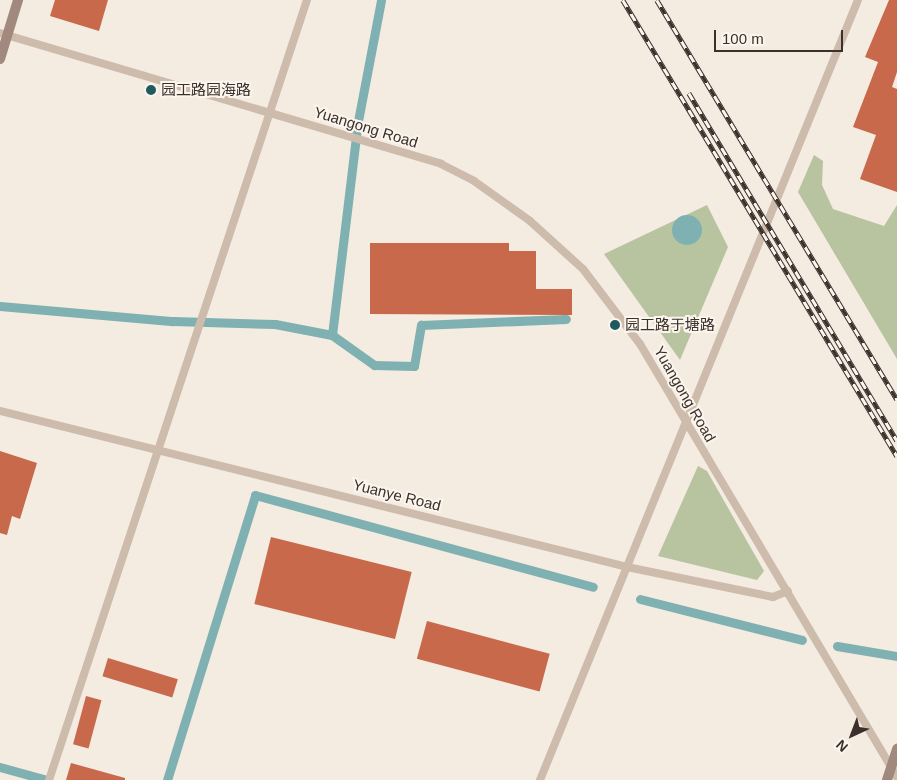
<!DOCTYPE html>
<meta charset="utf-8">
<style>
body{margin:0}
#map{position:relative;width:897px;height:780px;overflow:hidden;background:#f4ebe1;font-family:Arial,"Noto Sans SC",sans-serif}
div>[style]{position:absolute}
.green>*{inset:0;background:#b8c4a0}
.water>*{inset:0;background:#7fb0b2}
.round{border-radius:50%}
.canal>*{height:9px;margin:-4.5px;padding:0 4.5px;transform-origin:4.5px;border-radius:4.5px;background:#7fb0b2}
.building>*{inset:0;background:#c8694b;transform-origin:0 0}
.street>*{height:8px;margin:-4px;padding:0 4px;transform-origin:4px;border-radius:4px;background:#cdbbac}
.secondary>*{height:10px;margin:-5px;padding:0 5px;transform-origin:5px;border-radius:5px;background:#a18a7d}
.rail>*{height:4.5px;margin-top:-2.25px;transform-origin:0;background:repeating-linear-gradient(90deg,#fbf5ee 0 8px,#3b302b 0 16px);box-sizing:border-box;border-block:1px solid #3b302b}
.dots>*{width:14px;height:14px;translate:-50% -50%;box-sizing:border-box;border:2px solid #fbf5ee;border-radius:50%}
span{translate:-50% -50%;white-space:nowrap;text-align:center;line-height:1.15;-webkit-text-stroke:4px #fbf5ee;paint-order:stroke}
.poi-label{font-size:15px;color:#3b302b}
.left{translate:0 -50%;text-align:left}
.street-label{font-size:15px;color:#3b302b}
.north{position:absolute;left:827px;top:710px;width:50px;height:50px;-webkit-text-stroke:4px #fbf5ee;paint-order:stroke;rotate:223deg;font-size:14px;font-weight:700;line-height:20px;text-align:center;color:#3b302b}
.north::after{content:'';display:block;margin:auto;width:18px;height:22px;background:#3b302b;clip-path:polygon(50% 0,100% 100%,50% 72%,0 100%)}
.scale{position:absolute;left:714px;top:30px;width:129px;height:22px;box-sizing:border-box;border:2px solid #3b302b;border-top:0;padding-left:6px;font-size:15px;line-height:18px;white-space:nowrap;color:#3b302b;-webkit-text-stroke:4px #fbf5ee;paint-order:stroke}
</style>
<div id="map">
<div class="green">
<i style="clip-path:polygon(814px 155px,823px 161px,822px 185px,833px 209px,884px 226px,897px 205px,897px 359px,798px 192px)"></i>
<i style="clip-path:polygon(707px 205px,728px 247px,680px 360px,604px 254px)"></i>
<i style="clip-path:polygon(698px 466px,707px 471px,764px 571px,757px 580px,658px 556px)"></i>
</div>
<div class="water">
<i class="round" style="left:672px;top:215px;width:30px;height:30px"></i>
</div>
<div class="canal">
<i style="left:0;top:306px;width:174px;rotate:5deg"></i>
<i style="left:173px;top:321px;width:102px;rotate:1.7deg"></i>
<i style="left:275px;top:324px;width:58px;rotate:10.9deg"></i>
<i style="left:332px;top:335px;width:52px;rotate:35.5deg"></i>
<i style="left:374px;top:365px;width:40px;rotate:1.4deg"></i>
<i style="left:414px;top:366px;width:42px;rotate:-80.3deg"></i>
<i style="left:421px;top:325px;width:145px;rotate:-2.4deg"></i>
<i style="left:332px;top:335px;width:216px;rotate:-83.1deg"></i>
<i style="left:358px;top:121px;width:123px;rotate:-79.2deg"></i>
<i style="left:640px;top:599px;width:167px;rotate:14.2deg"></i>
<i style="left:837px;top:646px;width:61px;rotate:9.5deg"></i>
<i style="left:0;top:767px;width:49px;rotate:15.5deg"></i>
<i style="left:167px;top:780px;width:298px;rotate:-72.8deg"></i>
<i style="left:255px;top:495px;width:350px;rotate:15.2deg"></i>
</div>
<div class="building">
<i style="clip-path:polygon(55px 0,108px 0,99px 31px,50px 16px)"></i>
<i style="clip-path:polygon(889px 0,897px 0,897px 72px,892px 87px,897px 89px,897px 192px,860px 179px,876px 135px,853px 127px,878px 62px,865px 57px)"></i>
<i style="clip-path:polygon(370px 243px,509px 243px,509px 251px,536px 251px,536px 289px,572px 289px,572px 315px,370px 314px)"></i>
<i style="clip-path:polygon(0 451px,37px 463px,20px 519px,12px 516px,7px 535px,0 533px)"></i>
<i style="left:271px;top:537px;width:145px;height:69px;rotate:14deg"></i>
<i style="left:427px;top:621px;width:127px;height:39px;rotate:15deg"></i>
<i style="left:108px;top:658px;width:73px;height:19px;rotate:17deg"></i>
<i style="left:86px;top:696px;width:16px;height:50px;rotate:15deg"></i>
<i style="clip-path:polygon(71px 763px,125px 778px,125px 780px,66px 780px)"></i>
</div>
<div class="street">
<i style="left:0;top:33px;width:460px;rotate:16.5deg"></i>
<i style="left:441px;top:164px;width:37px;rotate:27deg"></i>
<i style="left:474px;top:181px;width:69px;rotate:35.5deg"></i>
<i style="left:530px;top:221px;width:72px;rotate:42.2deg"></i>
<i style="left:583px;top:269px;width:94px;rotate:52.8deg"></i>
<i style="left:640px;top:344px;width:504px;rotate:59.31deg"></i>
<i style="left:0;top:411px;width:646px;rotate:13.97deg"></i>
<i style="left:627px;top:567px;width:149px;rotate:11.6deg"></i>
<i style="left:773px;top:597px;width:16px;rotate:-22deg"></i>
<i style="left:49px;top:780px;width:822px;rotate:-71.7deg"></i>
<i style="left:540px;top:780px;width:842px;rotate:-67.82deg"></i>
</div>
<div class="secondary">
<i style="left:0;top:59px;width:62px;rotate:-73deg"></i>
<i style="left:887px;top:780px;width:33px;rotate:-72deg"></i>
</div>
<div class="rail">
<i style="left:623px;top:0;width:532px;rotate:59deg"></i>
<i style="left:657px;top:0;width:466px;rotate:59deg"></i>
<i style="left:689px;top:93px;width:405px;rotate:59.1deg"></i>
</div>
<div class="dots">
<i style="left:151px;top:90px;background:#1f5a5e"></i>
<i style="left:615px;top:325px;background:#1f5a5e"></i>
</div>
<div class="poi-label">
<span class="left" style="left:161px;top:90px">园工路园海路</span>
<span class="left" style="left:625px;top:325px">园工路于塘路</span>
</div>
<div class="street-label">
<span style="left:366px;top:127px;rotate:17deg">Yuangong Road</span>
<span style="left:685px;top:394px;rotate:60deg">Yuangong Road</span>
<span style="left:397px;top:495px;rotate:14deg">Yuanye Road</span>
</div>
<div class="north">N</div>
<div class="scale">100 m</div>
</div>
